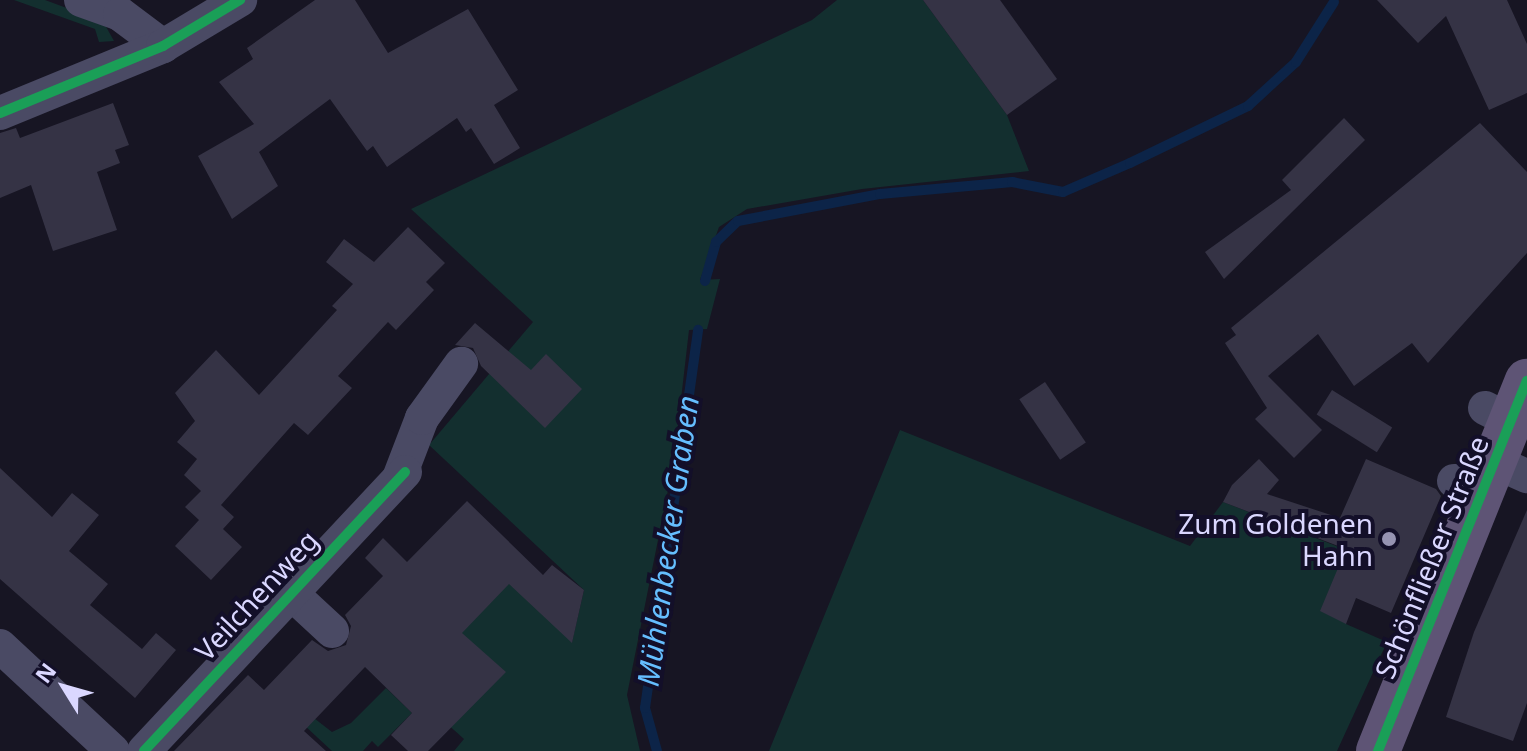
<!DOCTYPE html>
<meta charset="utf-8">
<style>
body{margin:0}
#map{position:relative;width:1527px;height:751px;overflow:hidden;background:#171523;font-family:"Noto Sans",sans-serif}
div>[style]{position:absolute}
.green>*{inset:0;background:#132f2f}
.stream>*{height:10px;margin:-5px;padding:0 5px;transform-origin:5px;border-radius:5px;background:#0c2448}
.building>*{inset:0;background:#353345;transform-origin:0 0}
.minor>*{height:34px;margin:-17px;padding:0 17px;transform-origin:17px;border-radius:17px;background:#4a4a64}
.major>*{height:44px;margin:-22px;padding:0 22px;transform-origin:22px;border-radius:22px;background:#5e5475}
.cycleway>*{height:10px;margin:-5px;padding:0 5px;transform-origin:5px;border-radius:5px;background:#1a9f57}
.dots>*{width:22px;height:22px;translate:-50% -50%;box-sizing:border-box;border:4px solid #130f29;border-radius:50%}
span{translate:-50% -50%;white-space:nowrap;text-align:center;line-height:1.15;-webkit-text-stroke:8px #130f29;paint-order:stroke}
.poi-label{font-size:28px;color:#dad7ff}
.right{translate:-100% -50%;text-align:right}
.street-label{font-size:28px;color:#dad7ff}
.water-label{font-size:30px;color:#65beff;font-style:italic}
.north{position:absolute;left:24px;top:647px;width:80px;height:80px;-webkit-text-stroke:6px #130f29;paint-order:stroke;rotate:307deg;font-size:22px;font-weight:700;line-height:32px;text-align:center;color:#dad7ff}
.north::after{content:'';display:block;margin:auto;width:28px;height:36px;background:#dad7ff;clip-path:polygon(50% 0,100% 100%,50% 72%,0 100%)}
</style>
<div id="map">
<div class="green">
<i style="clip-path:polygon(14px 0,45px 0,91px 17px,104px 23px,114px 41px,99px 42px,95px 29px)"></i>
<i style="clip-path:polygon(837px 0,923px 0,1007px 115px,1029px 171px,862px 189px,747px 209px,719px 227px,700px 280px,720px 279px,707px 329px,689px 330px,674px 460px,627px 695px,640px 751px,454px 751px,464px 739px,396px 678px,520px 574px,572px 642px,584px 590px,429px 445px,533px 322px,411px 209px,812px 20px)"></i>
<i style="clip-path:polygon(900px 430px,1190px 546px,1223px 502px,1349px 551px,1346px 624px,1387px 642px,1337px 751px,769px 751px)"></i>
<i style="clip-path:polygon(386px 688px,412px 713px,378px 747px,372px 741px,363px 751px,332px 751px,304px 725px,310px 715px,332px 732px,351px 723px)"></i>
</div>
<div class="stream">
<i style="left:705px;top:281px;width:41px;rotate:-74.2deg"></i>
<i style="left:716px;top:242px;width:30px;rotate:-44deg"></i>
<i style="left:738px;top:221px;width:145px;rotate:-10.8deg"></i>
<i style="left:880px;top:194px;width:133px;rotate:-5.2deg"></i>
<i style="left:1012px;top:182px;width:52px;rotate:11.1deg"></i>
<i style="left:1063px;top:192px;width:73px;rotate:-23.4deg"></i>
<i style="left:1130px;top:163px;width:131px;rotate:-25.8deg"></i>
<i style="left:1248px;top:106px;width:65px;rotate:-42.5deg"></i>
<i style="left:1296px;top:62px;width:71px;rotate:-57.7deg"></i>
<i style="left:657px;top:751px;width:45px;rotate:-105.6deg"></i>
<i style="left:645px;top:708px;width:382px;rotate:-82deg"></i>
</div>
<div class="building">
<i style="clip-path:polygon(315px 0,355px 0,388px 53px,468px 9px,518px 90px,494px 105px,520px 148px,494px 164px,471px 128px,466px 132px,457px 118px,387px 167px,373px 146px,367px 151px,330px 99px,259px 152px,278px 186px,232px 219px,198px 156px,254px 124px,219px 82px,253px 59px,247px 48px)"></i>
<i style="clip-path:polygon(923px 0,1000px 0,1057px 79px,1007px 115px)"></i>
<i style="clip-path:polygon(1377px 0,1507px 0,1527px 44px,1527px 93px,1489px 110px,1446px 16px,1418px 43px)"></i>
<i style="clip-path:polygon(113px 103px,129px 145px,115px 150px,120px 163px,97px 172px,117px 230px,53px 251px,31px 185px,0 198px,0 133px,16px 128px,20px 138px)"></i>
<i style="clip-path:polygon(1344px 118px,1365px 140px,1224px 279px,1205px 252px,1291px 190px,1282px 180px)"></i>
<i style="clip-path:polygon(1480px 123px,1527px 172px,1527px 253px,1428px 363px,1412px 343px,1354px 386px,1318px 334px,1268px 376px,1322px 430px,1294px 458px,1255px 419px,1267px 408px,1225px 343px,1236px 335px,1231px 328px)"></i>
<i style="clip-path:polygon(408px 227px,445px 263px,426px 282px,434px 290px,396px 330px,388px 322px,338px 376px,352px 388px,308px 435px,294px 423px,221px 505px,234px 517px,223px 529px,242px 547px,211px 580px,175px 546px,199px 520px,185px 507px,201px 491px,184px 475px,197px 459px,177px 442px,195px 421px,175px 393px,216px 350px,259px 395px,337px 310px,332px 306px,353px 284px,326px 262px,344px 239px,374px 262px)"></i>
<i style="clip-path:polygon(475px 323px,531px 370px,546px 354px,582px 389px,545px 428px,481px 366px,473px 348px,455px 345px)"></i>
<i style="left:1045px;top:382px;width:73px;height:31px;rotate:56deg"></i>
<i style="left:1332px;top:390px;width:71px;height:29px;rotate:32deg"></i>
<i style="clip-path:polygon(1259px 459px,1279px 480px,1267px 494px,1340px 518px,1366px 459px,1436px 489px,1441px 496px,1391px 613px,1356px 598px,1346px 624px,1320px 611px,1346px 549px,1223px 502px,1232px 485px)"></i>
<i style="clip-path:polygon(0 468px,52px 517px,72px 493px,99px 515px,69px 551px,108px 584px,90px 605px,142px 649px,156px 633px,176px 650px,135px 698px,0 579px)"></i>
<i style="clip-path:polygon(467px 501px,543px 575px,552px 565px,584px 590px,572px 643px,509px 584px,462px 633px,506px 672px,428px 751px,408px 751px,391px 735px,412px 713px,365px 667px,304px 731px,326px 751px,174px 751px,248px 675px,264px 690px,312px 640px,328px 651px,346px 645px,351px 626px,345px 615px,383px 576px,365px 558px,383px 538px,407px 562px)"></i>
<i style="clip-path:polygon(1527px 510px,1527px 703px,1513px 741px,1446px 717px,1474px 632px)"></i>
</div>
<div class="minor">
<i style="left:81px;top:0;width:41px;rotate:19.7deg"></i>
<i style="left:120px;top:14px;width:54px;rotate:36.7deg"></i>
<i style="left:0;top:113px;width:176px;rotate:-22.3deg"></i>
<i style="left:163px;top:46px;width:90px;rotate:-30.9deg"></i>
<i style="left:1485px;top:408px;width:29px;rotate:27deg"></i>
<i style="left:1495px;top:462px;width:35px;rotate:24deg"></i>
<i style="left:399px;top:478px;width:64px;rotate:-69deg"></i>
<i style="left:422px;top:418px;width:67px;rotate:-54.2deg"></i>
<i style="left:1454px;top:481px;width:31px;rotate:27deg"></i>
<i style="left:291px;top:593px;width:56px;rotate:42.8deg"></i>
<i style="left:0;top:646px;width:154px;rotate:42.9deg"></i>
<i style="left:144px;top:751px;width:382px;rotate:-46.9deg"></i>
</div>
<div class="major">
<i style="left:1378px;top:751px;width:399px;rotate:-68.1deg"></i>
</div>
<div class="cycleway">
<i style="left:0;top:113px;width:176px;rotate:-22.3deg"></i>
<i style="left:163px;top:46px;width:90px;rotate:-30.9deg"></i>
<i style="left:144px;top:751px;width:382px;rotate:-46.9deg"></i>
<i style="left:1378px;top:751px;width:399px;rotate:-68.1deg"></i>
</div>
<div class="dots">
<i style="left:1389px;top:539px;background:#9693b2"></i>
</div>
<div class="poi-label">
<span class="right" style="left:1373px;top:539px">Zum Goldenen<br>Hahn</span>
</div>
<div class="street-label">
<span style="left:1431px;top:557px;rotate:-68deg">Schönfließer Straße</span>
<span style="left:256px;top:595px;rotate:-47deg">Veilchenweg</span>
</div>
<div class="water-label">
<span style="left:668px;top:541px;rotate:-82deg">Mühlenbecker Graben</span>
</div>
<div class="north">N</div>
</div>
